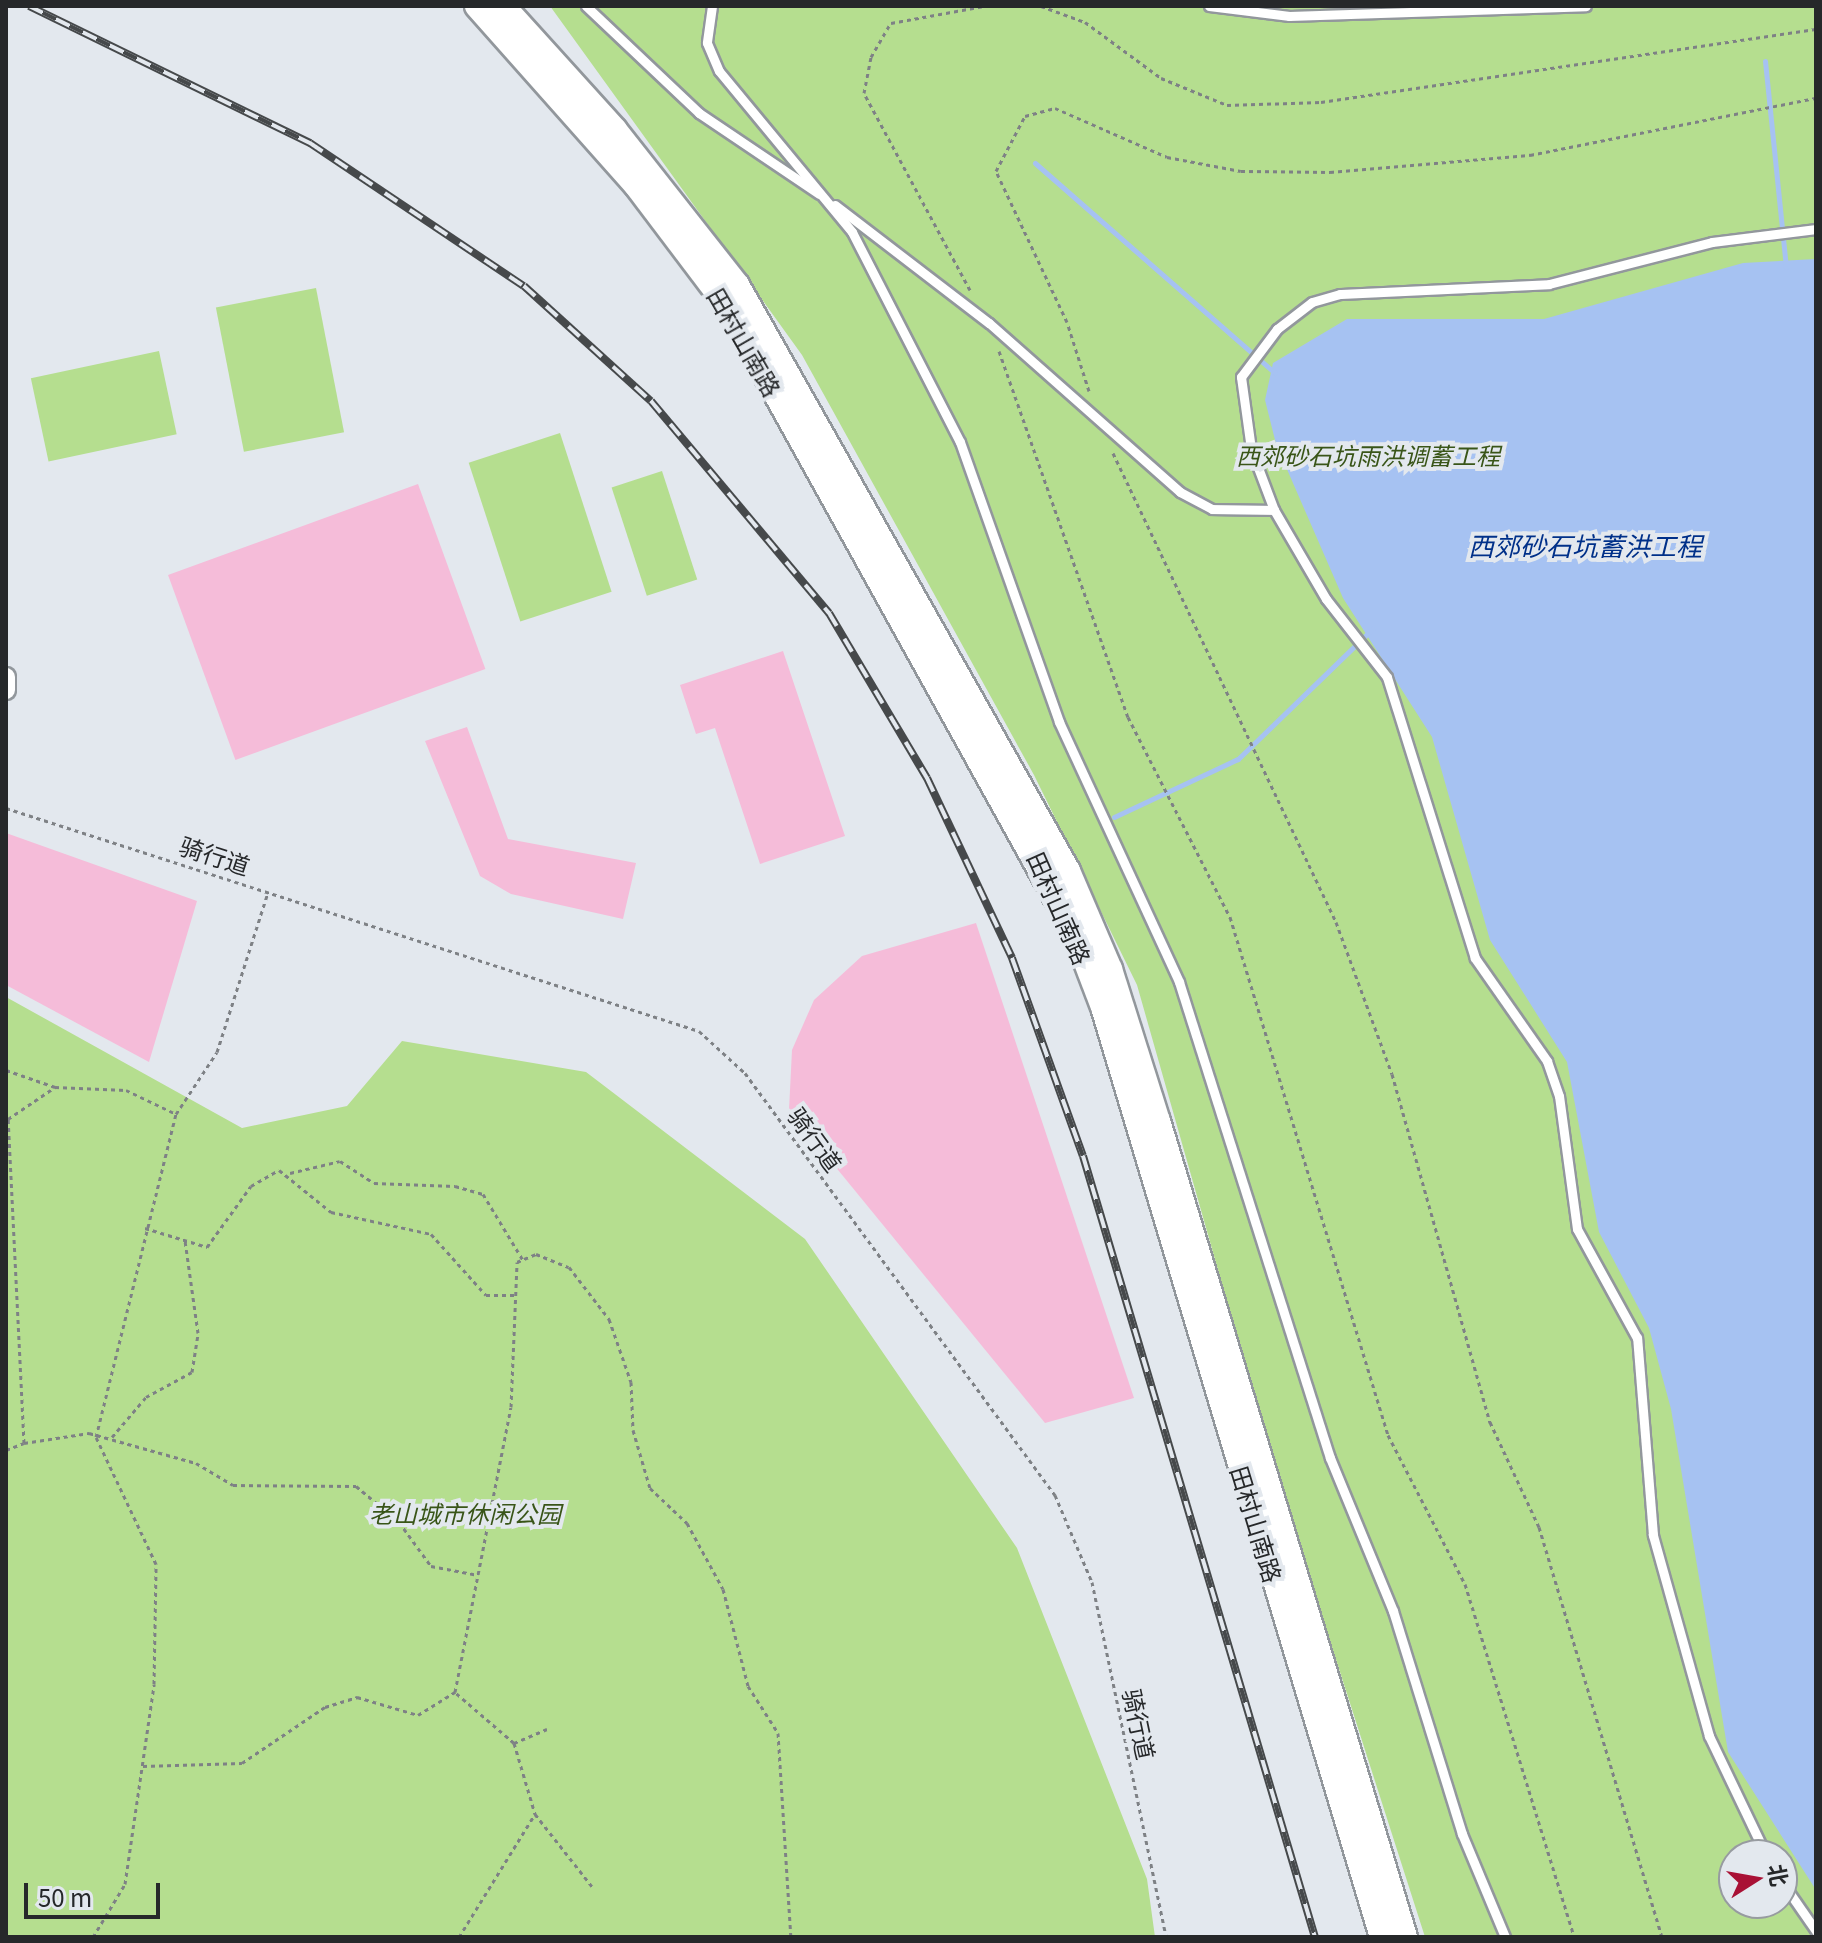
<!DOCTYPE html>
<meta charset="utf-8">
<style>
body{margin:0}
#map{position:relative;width:1822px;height:1943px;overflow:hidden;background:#e3e8ee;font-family:Georgia,"Noto Sans SC",serif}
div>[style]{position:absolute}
.green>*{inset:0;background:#b5de8f;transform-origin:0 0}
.water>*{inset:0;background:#a6c2f2}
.stream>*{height:5px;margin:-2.5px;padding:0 2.5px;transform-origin:2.5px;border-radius:2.5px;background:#a6c2f2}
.building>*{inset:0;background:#f5bcd9;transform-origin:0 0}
.path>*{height:3px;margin-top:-1.5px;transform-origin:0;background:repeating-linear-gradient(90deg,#7e8185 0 4px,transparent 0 8px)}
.roads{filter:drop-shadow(2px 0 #92979c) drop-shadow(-2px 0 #92979c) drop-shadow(0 2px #92979c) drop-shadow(0 -2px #92979c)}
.service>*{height:9px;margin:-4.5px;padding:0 4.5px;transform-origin:4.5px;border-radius:4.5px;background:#fff}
.minor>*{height:18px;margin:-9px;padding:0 9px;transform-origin:9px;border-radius:9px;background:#fff}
.secondary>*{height:24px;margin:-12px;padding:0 12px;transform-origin:12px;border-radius:12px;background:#fff}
.rail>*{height:8px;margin-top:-4px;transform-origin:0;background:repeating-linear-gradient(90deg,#e3e8ee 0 15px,#46494b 0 30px);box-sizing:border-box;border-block:2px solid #46494b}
span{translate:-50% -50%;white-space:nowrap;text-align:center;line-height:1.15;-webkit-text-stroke:8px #e3e8ee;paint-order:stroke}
.street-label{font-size:24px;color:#26282a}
.park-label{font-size:24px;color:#395518;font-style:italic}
.water-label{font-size:26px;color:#003089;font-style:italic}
.frame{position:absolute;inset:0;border:8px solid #26282a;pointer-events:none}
.north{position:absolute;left:1718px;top:1839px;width:80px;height:80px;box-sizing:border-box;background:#e3e8ee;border:2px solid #979ba0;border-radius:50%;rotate:79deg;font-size:22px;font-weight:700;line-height:32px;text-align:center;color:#26282a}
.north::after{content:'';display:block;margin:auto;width:28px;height:36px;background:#a91135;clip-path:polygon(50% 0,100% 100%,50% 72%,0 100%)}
.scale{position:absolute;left:24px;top:1883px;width:136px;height:36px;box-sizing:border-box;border:4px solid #26282a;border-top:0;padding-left:10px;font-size:24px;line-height:28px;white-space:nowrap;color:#26282a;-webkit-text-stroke:6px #e3e8ee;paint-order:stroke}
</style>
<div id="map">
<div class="green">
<i style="clip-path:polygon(evenodd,550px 6px,1816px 6px,1816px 1937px,1425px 1937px,1272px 1460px,1137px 985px,1034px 775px,802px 355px,550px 6px,1734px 1855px,1782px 1855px,1782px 1903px,1734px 1903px,1734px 1855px)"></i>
<i style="left:316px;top:288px;width:147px;height:102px;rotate:79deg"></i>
<i style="left:159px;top:351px;width:85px;height:131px;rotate:78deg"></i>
<i style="left:560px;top:433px;width:167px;height:96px;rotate:72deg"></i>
<i style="left:662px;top:471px;width:114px;height:53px;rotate:72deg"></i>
<i style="clip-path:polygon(6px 997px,242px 1128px,347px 1106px,402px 1041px,586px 1072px,805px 1239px,1017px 1548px,1147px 1879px,1155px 1937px,6px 1937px)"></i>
</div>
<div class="water">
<i style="clip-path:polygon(1816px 259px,1816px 1890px,1728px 1752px,1671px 1409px,1649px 1328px,1599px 1232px,1567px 1062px,1490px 940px,1432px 737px,1343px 598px,1276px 444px,1265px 400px,1273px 363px,1347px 319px,1544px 319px,1743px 263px)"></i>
</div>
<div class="stream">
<i style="left:1765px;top:61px;width:207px;rotate:84.2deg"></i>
<i style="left:1035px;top:163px;width:319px;rotate:41.2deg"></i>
<i style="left:1114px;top:817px;width:137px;rotate:-25.1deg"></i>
<i style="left:1238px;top:759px;width:187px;rotate:-44.1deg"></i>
</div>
<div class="building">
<i style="left:418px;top:484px;width:197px;height:266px;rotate:70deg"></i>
<i style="clip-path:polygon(783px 651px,845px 836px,760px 864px,715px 728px,696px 734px,680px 685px)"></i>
<i style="clip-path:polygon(467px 727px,508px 839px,636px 863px,623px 919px,511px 894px,480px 876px,425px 741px)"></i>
<i style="clip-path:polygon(6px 833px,197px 901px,149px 1062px,6px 985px)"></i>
<i style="clip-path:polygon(976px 923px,1134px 1398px,1045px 1423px,789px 1110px,792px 1050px,814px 1000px,862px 956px)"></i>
</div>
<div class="path">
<i style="left:1041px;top:6px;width:47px;rotate:20deg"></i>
<i style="left:1085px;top:22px;width:94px;rotate:36.4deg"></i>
<i style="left:1161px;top:78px;width:71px;rotate:22.2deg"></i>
<i style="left:1227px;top:105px;width:94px;rotate:-1.8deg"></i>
<i style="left:1321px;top:102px;width:500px;rotate:-8.39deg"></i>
<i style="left:970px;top:290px;width:224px;rotate:-118.3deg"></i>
<i style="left:864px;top:93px;width:37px;rotate:-79deg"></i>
<i style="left:871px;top:57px;width:39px;rotate:-60deg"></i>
<i style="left:891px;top:23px;width:96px;rotate:-10.3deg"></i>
<i style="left:999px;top:351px;width:388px;rotate:70.6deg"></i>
<i style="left:1128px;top:717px;width:225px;rotate:63deg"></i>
<i style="left:1230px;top:917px;width:542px;rotate:73.04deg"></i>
<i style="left:1388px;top:1435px;width:168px;rotate:62.7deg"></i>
<i style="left:1465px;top:1584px;width:369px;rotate:72.8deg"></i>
<i style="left:1089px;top:391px;width:72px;rotate:-107.7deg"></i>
<i style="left:1067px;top:322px;width:167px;rotate:-115.2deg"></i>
<i style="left:996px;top:171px;width:62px;rotate:-62.2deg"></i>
<i style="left:1025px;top:116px;width:31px;rotate:-15deg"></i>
<i style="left:1055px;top:108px;width:122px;rotate:23.6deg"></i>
<i style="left:1167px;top:157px;width:75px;rotate:10.7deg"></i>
<i style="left:1241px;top:171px;width:89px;rotate:0.6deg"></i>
<i style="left:1330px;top:172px;width:201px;rotate:-4.9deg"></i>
<i style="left:1530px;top:155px;width:292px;rotate:-11.3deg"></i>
<i style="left:1113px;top:453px;width:519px;rotate:64.57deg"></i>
<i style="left:1336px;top:922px;width:162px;rotate:69.8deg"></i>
<i style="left:1392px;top:1074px;width:362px;rotate:74.3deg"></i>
<i style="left:1490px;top:1422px;width:116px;rotate:65deg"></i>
<i style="left:1539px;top:1527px;width:428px;rotate:73.3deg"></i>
<i style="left:6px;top:808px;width:728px;rotate:17.84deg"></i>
<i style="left:699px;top:1031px;width:62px;rotate:42.4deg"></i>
<i style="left:745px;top:1073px;width:524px;rotate:53.7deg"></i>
<i style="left:1055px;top:1495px;width:95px;rotate:67deg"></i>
<i style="left:1092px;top:1582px;width:363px;rotate:78.2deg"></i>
<i style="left:6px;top:1070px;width:52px;rotate:19.1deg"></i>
<i style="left:290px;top:1173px;width:51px;rotate:-13.5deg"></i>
<i style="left:340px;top:1161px;width:40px;rotate:32.9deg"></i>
<i style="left:374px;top:1183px;width:81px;rotate:2.1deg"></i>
<i style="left:455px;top:1186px;width:29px;rotate:16deg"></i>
<i style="left:483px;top:1194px;width:77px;rotate:58.8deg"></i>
<i style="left:145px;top:1228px;width:65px;rotate:17deg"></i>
<i style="left:207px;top:1247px;width:75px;rotate:-54.2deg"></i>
<i style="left:251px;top:1186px;width:32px;rotate:-30deg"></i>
<i style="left:279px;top:1170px;width:67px;rotate:38.9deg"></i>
<i style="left:331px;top:1212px;width:102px;rotate:12.4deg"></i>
<i style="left:431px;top:1234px;width:82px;rotate:48deg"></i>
<i style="left:486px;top:1295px;width:29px"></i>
<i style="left:112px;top:1437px;width:52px;rotate:-49.6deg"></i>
<i style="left:146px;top:1397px;width:52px;rotate:-28.5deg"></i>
<i style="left:192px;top:1372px;width:39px;rotate:-81deg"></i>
<i style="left:198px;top:1333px;width:94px;rotate:-98deg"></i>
<i style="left:24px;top:1443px;width:66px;rotate:-8.7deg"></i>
<i style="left:89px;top:1433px;width:111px;rotate:15.7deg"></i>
<i style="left:196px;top:1463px;width:43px;rotate:30.7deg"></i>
<i style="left:233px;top:1485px;width:123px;rotate:0.5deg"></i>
<i style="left:356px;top:1486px;width:56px;rotate:39.9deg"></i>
<i style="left:399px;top:1522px;width:54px;rotate:54deg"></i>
<i style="left:431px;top:1566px;width:48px;rotate:10.8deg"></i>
<i style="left:6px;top:1450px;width:19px;rotate:-21deg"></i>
<i style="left:24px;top:1443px;width:324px;rotate:-92.8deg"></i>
<i style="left:8px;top:1119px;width:57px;rotate:-34.2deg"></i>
<i style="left:55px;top:1087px;width:71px;rotate:2.4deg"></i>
<i style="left:126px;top:1090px;width:55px;rotate:25.6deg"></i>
<i style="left:547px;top:1729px;width:36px;rotate:157deg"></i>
<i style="left:514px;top:1743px;width:78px;rotate:-139.2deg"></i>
<i style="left:455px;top:1692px;width:290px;rotate:-78.9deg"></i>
<i style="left:511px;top:1407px;width:145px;rotate:-87.6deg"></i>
<i style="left:517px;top:1262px;width:21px;rotate:-23deg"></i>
<i style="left:536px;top:1254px;width:35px;rotate:22deg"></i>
<i style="left:569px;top:1267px;width:66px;rotate:52.4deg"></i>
<i style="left:609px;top:1319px;width:67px;rotate:70.8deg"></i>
<i style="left:631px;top:1382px;width:48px;rotate:87.6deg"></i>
<i style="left:633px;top:1430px;width:60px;rotate:73.7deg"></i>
<i style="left:650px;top:1488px;width:51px;rotate:43.4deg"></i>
<i style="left:687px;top:1523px;width:75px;rotate:61.4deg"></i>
<i style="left:723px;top:1589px;width:100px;rotate:75.5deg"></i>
<i style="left:748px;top:1686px;width:56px;rotate:57.4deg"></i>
<i style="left:778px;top:1733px;width:204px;rotate:86.4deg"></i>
<i style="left:514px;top:1743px;width:74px;rotate:73.5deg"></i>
<i style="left:535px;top:1814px;width:95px;rotate:51.8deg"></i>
<i style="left:143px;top:1766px;width:99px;rotate:-1.7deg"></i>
<i style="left:242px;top:1763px;width:100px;rotate:-34deg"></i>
<i style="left:325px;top:1707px;width:34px;rotate:-17deg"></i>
<i style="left:357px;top:1697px;width:64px;rotate:16.4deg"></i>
<i style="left:418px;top:1715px;width:44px;rotate:-31.9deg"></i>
<i style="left:93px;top:1937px;width:62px;rotate:-58.9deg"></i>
<i style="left:125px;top:1884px;width:202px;rotate:-81.7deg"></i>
<i style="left:154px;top:1684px;width:120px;rotate:-89deg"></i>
<i style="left:156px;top:1564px;width:140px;rotate:-115.3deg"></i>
<i style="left:96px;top:1437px;width:333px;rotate:-76.1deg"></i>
<i style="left:176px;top:1114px;width:74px;rotate:-56.5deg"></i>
<i style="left:217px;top:1052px;width:168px;rotate:-72.3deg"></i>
<i style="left:459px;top:1937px;width:145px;rotate:-58.3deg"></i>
</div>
<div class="roads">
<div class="service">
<i style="left:586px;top:6px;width:156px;rotate:43.4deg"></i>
<i style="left:699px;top:113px;width:145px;rotate:34deg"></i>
<i style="left:712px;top:6px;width:37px;rotate:98deg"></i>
<i style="left:707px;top:43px;width:30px;rotate:67deg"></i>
<i style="left:719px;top:71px;width:209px;rotate:50.4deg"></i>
<i style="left:852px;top:232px;width:236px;rotate:62.8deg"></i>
<i style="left:960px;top:442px;width:297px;rotate:70.5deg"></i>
<i style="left:1059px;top:722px;width:286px;rotate:65.2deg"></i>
<i style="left:1179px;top:982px;width:499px;rotate:72.4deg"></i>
<i style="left:1330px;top:1458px;width:165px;rotate:67.6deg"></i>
<i style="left:1393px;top:1611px;width:233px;rotate:72.8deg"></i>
<i style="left:1462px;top:1834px;width:112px;rotate:67.3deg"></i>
<i style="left:1209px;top:6px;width:81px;rotate:7.1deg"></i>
<i style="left:1289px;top:16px;width:297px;rotate:-1.9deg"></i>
<i style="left:835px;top:205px;width:194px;rotate:37.5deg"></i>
<i style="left:989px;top:323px;width:255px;rotate:41.5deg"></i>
<i style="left:1180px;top:492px;width:36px;rotate:28deg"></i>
<i style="left:1212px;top:509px;width:62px;rotate:0.9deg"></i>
<i style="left:1766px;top:1855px;width:132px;rotate:-115.6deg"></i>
<i style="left:1709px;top:1736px;width:209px;rotate:-105.6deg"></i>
<i style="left:1653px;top:1535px;width:198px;rotate:-94.6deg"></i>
<i style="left:1637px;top:1338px;width:124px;rotate:-118.8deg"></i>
<i style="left:1577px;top:1229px;width:134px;rotate:-97.7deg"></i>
<i style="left:1559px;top:1096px;width:37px;rotate:-109deg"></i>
<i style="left:1547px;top:1061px;width:126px;rotate:-125deg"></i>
<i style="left:1475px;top:958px;width:294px;rotate:-107.4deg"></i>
<i style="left:1387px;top:677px;width:99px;rotate:-128deg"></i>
<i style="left:1326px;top:599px;width:103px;rotate:-120.3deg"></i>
<i style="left:1274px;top:510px;width:65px;rotate:-110.7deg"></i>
<i style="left:1251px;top:449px;width:73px;rotate:-97.9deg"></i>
<i style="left:1241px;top:377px;width:60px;rotate:-53.1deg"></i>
<i style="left:1277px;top:329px;width:44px;rotate:-37.6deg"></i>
<i style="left:1312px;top:302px;width:29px;rotate:-16deg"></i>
<i style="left:1340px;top:294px;width:209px;rotate:-2.7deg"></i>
<i style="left:1549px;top:284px;width:168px;rotate:-14.4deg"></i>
<i style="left:1712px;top:242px;width:105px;rotate:-7.1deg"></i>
<i style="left:1782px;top:1882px;width:60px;rotate:55.2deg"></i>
</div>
<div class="minor">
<i style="left:6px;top:677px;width:13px;rotate:90deg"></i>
</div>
<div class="secondary">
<i style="left:477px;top:6px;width:239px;rotate:48.4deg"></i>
<i style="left:636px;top:185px;width:149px;rotate:52.9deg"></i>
<i style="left:726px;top:304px;width:717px;rotate:60.97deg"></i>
<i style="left:1074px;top:931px;width:81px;rotate:69.1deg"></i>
<i style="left:1103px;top:1007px;width:971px;rotate:73.3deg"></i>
<i style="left:503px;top:6px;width:167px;rotate:47.9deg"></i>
<i style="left:615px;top:130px;width:197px;rotate:51.8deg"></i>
<i style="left:737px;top:285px;width:673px;rotate:60.54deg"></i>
<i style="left:1068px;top:871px;width:107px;rotate:66.8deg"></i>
<i style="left:1110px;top:969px;width:159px;rotate:72.5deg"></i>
<i style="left:1158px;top:1121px;width:853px;rotate:73.16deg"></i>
</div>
</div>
<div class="rail">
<i style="left:29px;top:6px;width:313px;rotate:26deg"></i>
<i style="left:310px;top:143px;width:257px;rotate:33.8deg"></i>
<i style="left:524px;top:286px;width:171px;rotate:42.2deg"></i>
<i style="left:651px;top:401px;width:277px;rotate:50deg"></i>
<i style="left:829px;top:613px;width:192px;rotate:59.3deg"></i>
<i style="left:927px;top:778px;width:199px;rotate:64.7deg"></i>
<i style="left:1012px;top:958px;width:210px;rotate:70.3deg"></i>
<i style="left:1083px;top:1156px;width:815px;rotate:73.46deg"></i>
</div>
<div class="street-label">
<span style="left:745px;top:342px;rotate:60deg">田村山南路</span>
<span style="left:215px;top:855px;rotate:18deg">骑行道</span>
<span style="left:1060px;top:908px;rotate:66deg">田村山南路</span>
<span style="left:816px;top:1139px;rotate:54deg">骑行道</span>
<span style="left:1257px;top:1524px;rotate:73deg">田村山南路</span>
<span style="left:1140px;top:1724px;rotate:78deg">骑行道</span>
</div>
<div class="park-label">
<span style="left:1368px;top:455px">西郊砂石坑雨洪调蓄工程</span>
<span style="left:465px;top:1513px">老山城市休闲公园</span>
</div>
<div class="water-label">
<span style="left:1585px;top:545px">西郊砂石坑蓄洪工程</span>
</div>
<div class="frame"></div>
<div class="north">北</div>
<div class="scale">50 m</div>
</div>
